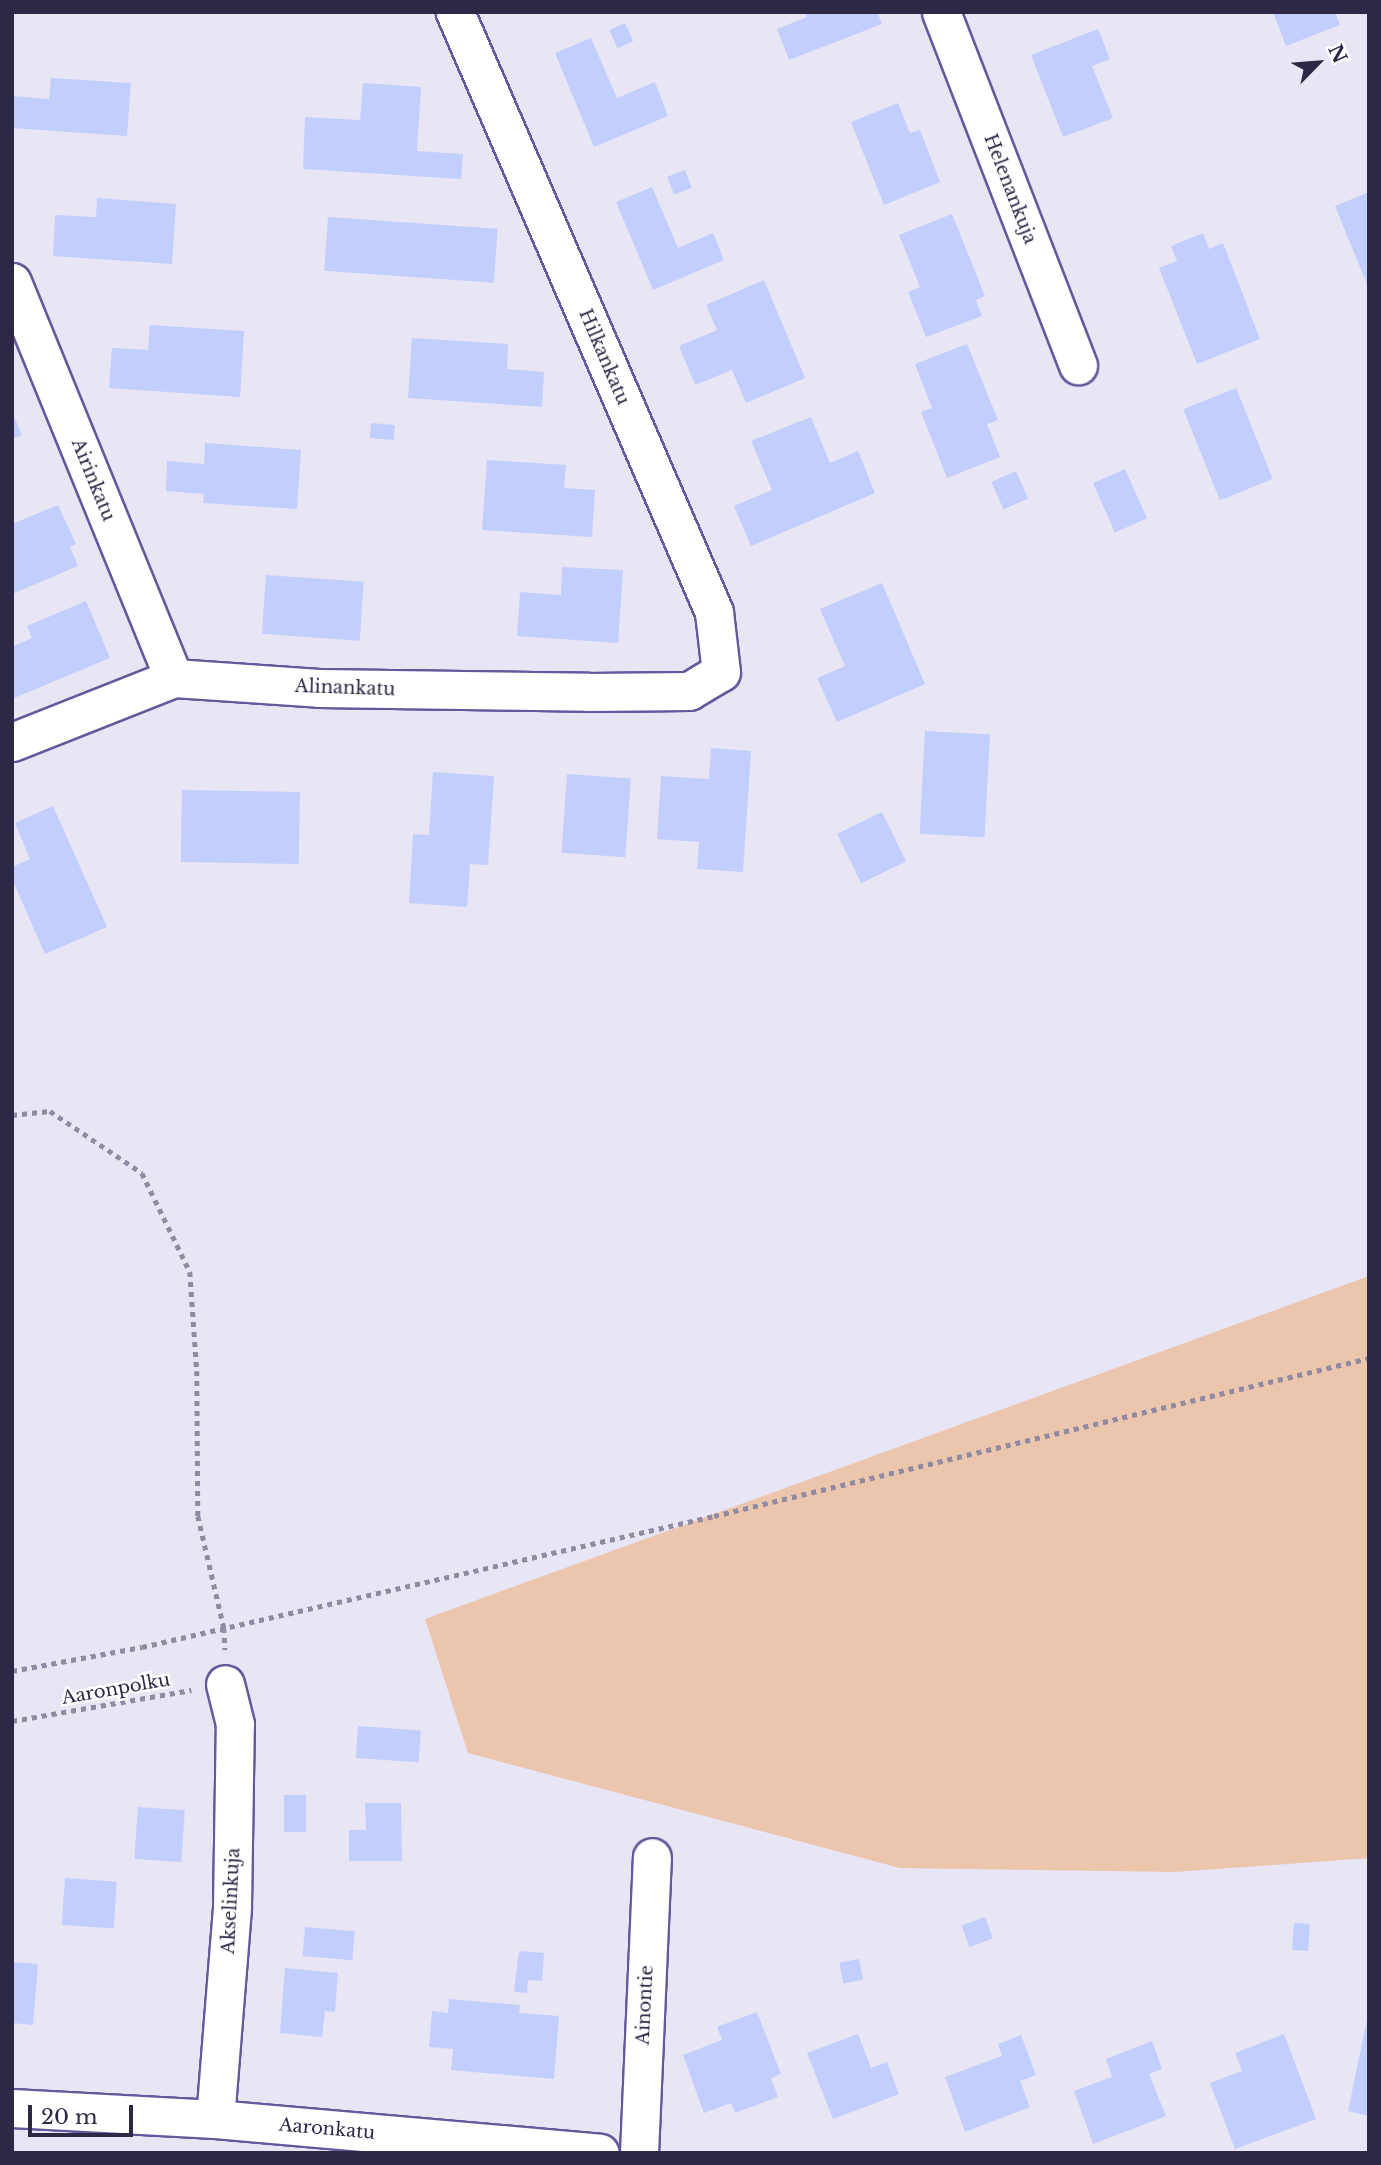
<!DOCTYPE html>
<style>
body{margin:0}
#map{position:relative;width:1381px;height:2165px;overflow:hidden;background:#e8e5f5;font-family:"Libre Baskerville",serif}
div>[style]{position:absolute}
.green>*{inset:0;background:#ecc5ad}
.building>*{inset:0;background:#c2cffd;transform-origin:0 0}
.path>*{height:4.5px;margin-top:-2.25px;transform-origin:0;background:repeating-linear-gradient(90deg,#908ba2 0 5px,transparent 0 10px)}
.roads{filter:drop-shadow(2px 0 #67579c) drop-shadow(-2px 0 #67579c) drop-shadow(0 2px #67579c) drop-shadow(0 -2px #67579c)}
.minor>*{height:37px;margin:-18.5px;padding:0 18.5px;transform-origin:18.5px;border-radius:18.5px;background:#fff}
span{translate:-50% -50%;white-space:nowrap;text-align:center;line-height:1.15;-webkit-text-stroke:5px #fff;paint-order:stroke}
.street-label{font-size:18px;color:#2e2745}
.frame{position:absolute;inset:0;border:14px solid #2e2745;pointer-events:none}
.north{position:absolute;left:1283px;top:28px;width:70px;height:70px;-webkit-text-stroke:5px #fff;paint-order:stroke;rotate:65deg;font-size:19px;font-weight:700;line-height:28px;text-align:center;color:#2e2745}
.north::after{content:'';display:block;margin:auto;width:24px;height:32px;background:#2e2745;clip-path:polygon(50% 0,100% 100%,50% 72%,0 100%)}
.scale{position:absolute;left:28px;top:2105px;width:105px;height:32px;box-sizing:border-box;border:4px solid #2e2745;border-top:0;padding-left:9px;font-size:21px;line-height:24px;white-space:nowrap;color:#2e2745;-webkit-text-stroke:5px #fff;paint-order:stroke}
</style>
<div id="map">
<div class="green">
<i style="clip-path:polygon(1369px 1276px,1369px 1858px,1175px 1872px,900px 1868px,468px 1753px,425px 1619px)"></i>
</div>
<div class="building">
<i style="clip-path:polygon(805px 12px,877px 12px,882px 24px,789px 60px,777px 29px,807px 17px)"></i>
<i style="clip-path:polygon(1273px 12px,1335px 12px,1340px 25px,1286px 46px)"></i>
<i style="left:625px;top:23px;width:20px;height:17px;rotate:66deg"></i>
<i style="clip-path:polygon(1098px 29px,1110px 59px,1092px 66px,1113px 118px,1063px 137px,1031px 55px)"></i>
<i style="clip-path:polygon(591px 38px,617px 98px,655px 82px,668px 116px,594px 147px,555px 53px)"></i>
<i style="clip-path:polygon(51px 78px,131px 83px,127px 136px,12px 128px,12px 96px,49px 99px)"></i>
<i style="clip-path:polygon(363px 83px,421px 87px,417px 151px,463px 154px,461px 179px,303px 169px,305px 117px,360px 120px)"></i>
<i style="clip-path:polygon(898px 103px,910px 133px,920px 130px,940px 182px,884px 205px,851px 122px)"></i>
<i style="left:685px;top:170px;width:19px;height:19px;rotate:69deg"></i>
<i style="clip-path:polygon(652px 187px,678px 248px,713px 233px,724px 260px,653px 290px,616px 202px)"></i>
<i style="clip-path:polygon(1369px 192px,1369px 289px,1335px 206px)"></i>
<i style="clip-path:polygon(97px 198px,176px 204px,172px 264px,53px 256px,55px 215px,96px 217px)"></i>
<i style="clip-path:polygon(952px 214px,985px 296px,976px 300px,982px 316px,926px 337px,908px 292px,920px 287px,899px 235px)"></i>
<i style="left:328px;top:217px;width:170px;height:54px;rotate:4deg"></i>
<i style="clip-path:polygon(1203px 233px,1209px 249px,1223px 243px,1260px 339px,1197px 364px,1159px 268px,1177px 261px,1171px 246px)"></i>
<i style="clip-path:polygon(764px 280px,805px 378px,746px 403px,732px 370px,695px 385px,679px 346px,717px 330px,706px 305px)"></i>
<i style="clip-path:polygon(150px 325px,244px 331px,240px 397px,109px 388px,112px 348px,148px 350px)"></i>
<i style="clip-path:polygon(412px 338px,508px 344px,507px 369px,544px 372px,542px 407px,408px 398px)"></i>
<i style="clip-path:polygon(967px 344px,998px 420px,987px 424px,1000px 457px,947px 478px,921px 412px,932px 408px,915px 364px)"></i>
<i style="left:1236px;top:388px;width:98px;height:57px;rotate:68deg"></i>
<i style="clip-path:polygon(12px 412px,22px 435px,12px 439px)"></i>
<i style="clip-path:polygon(811px 417px,830px 463px,858px 451px,875px 493px,751px 546px,734px 506px,772px 490px,751px 441px)"></i>
<i style="left:371px;top:423px;width:24px;height:15px;rotate:5deg"></i>
<i style="clip-path:polygon(205px 443px,301px 450px,297px 509px,203px 503px,204px 494px,166px 491px,167px 461px,204px 464px)"></i>
<i style="clip-path:polygon(487px 460px,566px 465px,564px 488px,595px 490px,592px 537px,482px 530px)"></i>
<i style="left:1125px;top:469px;width:54px;height:35px;rotate:66deg"></i>
<i style="left:1016px;top:471px;width:30px;height:27px;rotate:66deg"></i>
<i style="clip-path:polygon(58px 505px,76px 544px,70px 547px,78px 566px,12px 594px,12px 524px)"></i>
<i style="clip-path:polygon(562px 567px,623px 570px,618px 643px,517px 636px,520px 592px,561px 595px)"></i>
<i style="left:266px;top:575px;width:98px;height:59px;rotate:4deg"></i>
<i style="clip-path:polygon(882px 583px,925px 684px,837px 722px,817px 678px,845px 666px,820px 609px)"></i>
<i style="clip-path:polygon(86px 601px,110px 658px,12px 699px,12px 647px,32px 638px,27px 626px)"></i>
<i style="left:925px;top:731px;width:65px;height:103px;rotate:3deg"></i>
<i style="clip-path:polygon(711px 748px,751px 751px,743px 872px,697px 869px,699px 842px,657px 839px,661px 776px,709px 779px)"></i>
<i style="clip-path:polygon(433px 772px,494px 776px,488px 865px,470px 864px,467px 907px,409px 903px,413px 834px,429px 835px)"></i>
<i style="left:567px;top:774px;width:64px;height:79px;rotate:4deg"></i>
<i style="left:182px;top:790px;width:118px;height:72px;rotate:1deg"></i>
<i style="clip-path:polygon(53px 806px,107px 927px,45px 954px,12px 879px,12px 867px,30px 859px,15px 823px)"></i>
<i style="left:882px;top:812px;width:55px;height:50px;rotate:64deg"></i>
<i style="left:358px;top:1726px;width:63px;height:32px;rotate:4deg"></i>
<i style="left:284px;top:1795px;width:22px;height:37px"></i>
<i style="clip-path:polygon(365px 1803px,401px 1803px,402px 1861px,349px 1861px,349px 1830px,366px 1830px)"></i>
<i style="left:138px;top:1807px;width:47px;height:52px;rotate:4deg"></i>
<i style="left:65px;top:1878px;width:52px;height:47px;rotate:4deg"></i>
<i style="left:985px;top:1917px;width:23px;height:25px;rotate:70deg"></i>
<i style="left:1294px;top:1923px;width:16px;height:27px;rotate:4deg"></i>
<i style="left:305px;top:1927px;width:50px;height:29px;rotate:5deg"></i>
<i style="clip-path:polygon(519px 1951px,544px 1953px,542px 1981px,528px 1980px,527px 1993px,514px 1992px)"></i>
<i style="left:859px;top:1959px;width:21px;height:20px;rotate:79deg"></i>
<i style="clip-path:polygon(12px 1962px,38px 1964px,33px 2025px,12px 2023px)"></i>
<i style="clip-path:polygon(285px 1968px,338px 1973px,335px 2012px,325px 2011px,322px 2037px,280px 2033px)"></i>
<i style="clip-path:polygon(449px 1999px,520px 2005px,519px 2013px,559px 2016px,554px 2079px,451px 2070px,453px 2049px,429px 2047px,432px 2011px,448px 2013px)"></i>
<i style="clip-path:polygon(757px 2012px,781px 2074px,771px 2078px,778px 2097px,735px 2113px,731px 2103px,704px 2113px,683px 2055px,722px 2040px,717px 2027px)"></i>
<i style="clip-path:polygon(1368px 2015px,1369px 2015px,1369px 2116px,1348px 2111px)"></i>
<i style="clip-path:polygon(858px 2034px,871px 2068px,887px 2062px,899px 2094px,833px 2119px,807px 2053px)"></i>
<i style="clip-path:polygon(1284px 2034px,1316px 2119px,1235px 2149px,1210px 2083px,1242px 2071px,1235px 2053px)"></i>
<i style="clip-path:polygon(1021px 2035px,1036px 2075px,1020px 2081px,1030px 2107px,965px 2132px,945px 2077px,1002px 2056px,998px 2044px)"></i>
<i style="clip-path:polygon(1152px 2041px,1162px 2069px,1149px 2074px,1166px 2116px,1093px 2144px,1074px 2091px,1112px 2077px,1106px 2059px)"></i>
</div>
<div class="path">
<i style="left:12px;top:1115px;width:38px;rotate:-6deg"></i>
<i style="left:50px;top:1111px;width:111px;rotate:34deg"></i>
<i style="left:142px;top:1173px;width:110px;rotate:64.1deg"></i>
<i style="left:190px;top:1272px;width:99px;rotate:86deg"></i>
<i style="left:197px;top:1371px;width:145px;rotate:89.6deg"></i>
<i style="left:198px;top:1516px;width:115px;rotate:76.9deg"></i>
<i style="left:224px;top:1628px;width:22px;rotate:87deg"></i>
<i style="left:12px;top:1671px;width:132px;rotate:-10.5deg"></i>
<i style="left:142px;top:1647px;width:587px;rotate:-12.9deg"></i>
<i style="left:714px;top:1516px;width:674px;rotate:-13.56deg"></i>
<i style="left:12px;top:1721px;width:182px;rotate:-9.8deg"></i>
</div>
<div class="roads">
<div class="minor">
<i style="left:941px;top:12px;width:379px;rotate:68.8deg"></i>
<i style="left:12px;top:282px;width:428px;rotate:67.8deg"></i>
<i style="left:12px;top:742px;width:174px;rotate:-21.6deg"></i>
<i style="left:174px;top:678px;width:145px;rotate:3.9deg"></i>
<i style="left:319px;top:688px;width:270px;rotate:0.8deg"></i>
<i style="left:589px;top:692px;width:100px;rotate:-0.6deg"></i>
<i style="left:689px;top:691px;width:37px;rotate:-31deg"></i>
<i style="left:721px;top:672px;width:60px;rotate:-96.7deg"></i>
<i style="left:714px;top:612px;width:654px;rotate:-113.35deg"></i>
<i style="left:12px;top:2108px;width:203px;rotate:3.1deg"></i>
<i style="left:215px;top:2119px;width:386px;rotate:5deg"></i>
<i style="left:215px;top:2119px;width:214px;rotate:-85.4deg"></i>
<i style="left:232px;top:1906px;width:182px;rotate:-89.1deg"></i>
<i style="left:235px;top:1724px;width:41px;rotate:-104deg"></i>
<i style="left:639px;top:2153px;width:296px;rotate:-87.5deg"></i>
</div>
</div>
<div class="street-label">
<span style="left:1010px;top:189px;rotate:69deg">Helenankuja</span>
<span style="left:604px;top:357px;rotate:67deg">Hilkankatu</span>
<span style="left:93px;top:480px;rotate:68deg">Airinkatu</span>
<span style="left:345px;top:688px;rotate:2deg">Alinankatu</span>
<span style="left:116px;top:1689px;rotate:-10deg">Aaronpolku</span>
<span style="left:231px;top:1901px;rotate:-87deg">Akselinkuja</span>
<span style="left:645px;top:2005px;rotate:-87deg">Ainontie</span>
<span style="left:327px;top:2129px;rotate:5deg">Aaronkatu</span>
</div>
<div class="frame"></div>
<div class="north">N</div>
<div class="scale">20 m</div>
</div>
